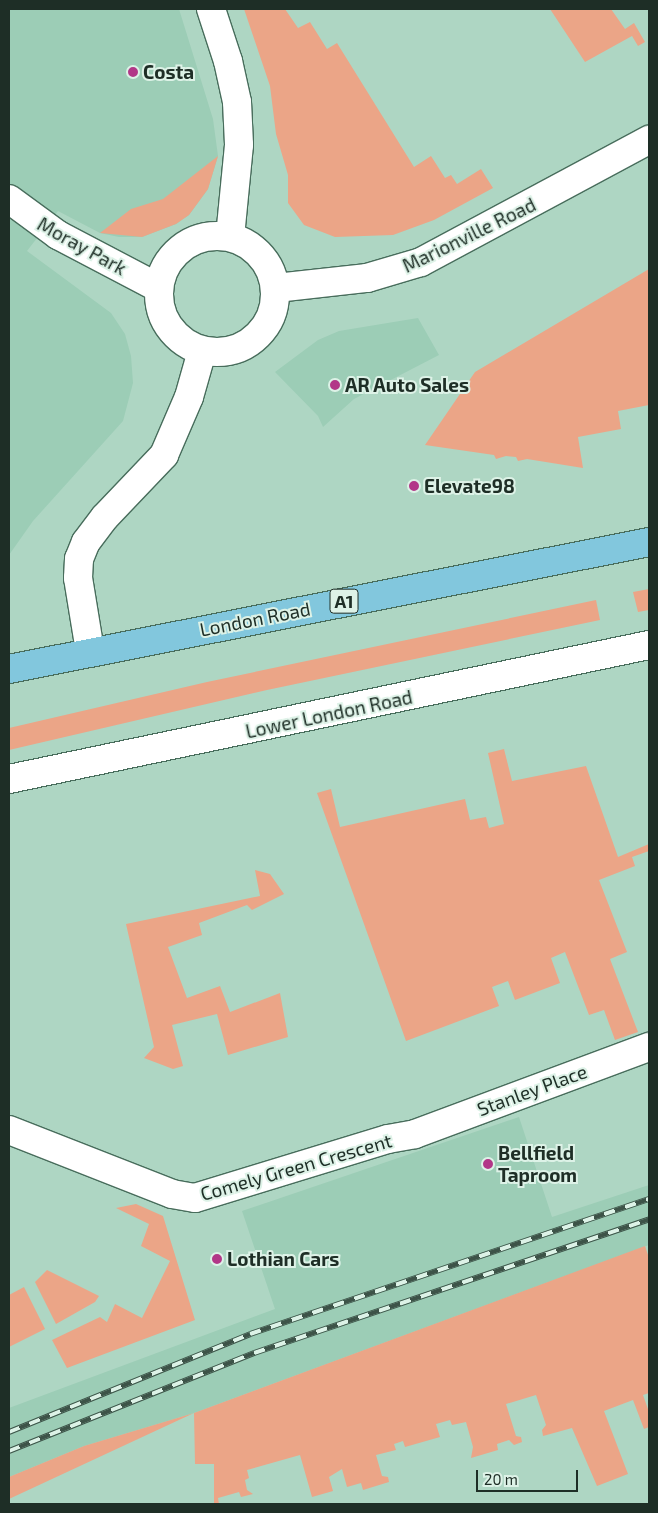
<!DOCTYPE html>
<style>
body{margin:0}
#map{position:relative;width:658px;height:1513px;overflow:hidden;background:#aed6c3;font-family:"Exo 2",sans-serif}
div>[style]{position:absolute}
.built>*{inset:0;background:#9ccdb6}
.green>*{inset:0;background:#eba587}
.roads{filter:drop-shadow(1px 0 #486d5c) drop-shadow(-1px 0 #486d5c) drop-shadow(0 1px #486d5c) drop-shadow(0 -1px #486d5c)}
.minor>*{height:28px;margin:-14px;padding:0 14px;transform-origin:14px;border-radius:14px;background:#fff}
.tertiary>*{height:28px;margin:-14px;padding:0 14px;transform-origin:14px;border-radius:14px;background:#fff}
.tertiary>.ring{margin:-14px;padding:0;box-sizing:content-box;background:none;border:28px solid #fff;border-radius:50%}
.primary>*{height:28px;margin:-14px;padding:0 14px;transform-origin:14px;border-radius:14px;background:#82c7dd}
.rail>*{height:5.5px;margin-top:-2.75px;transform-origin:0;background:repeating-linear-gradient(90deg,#ddf2e7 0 11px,#3d5348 0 22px);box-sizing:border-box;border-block:1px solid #3d5348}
.dots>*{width:14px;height:14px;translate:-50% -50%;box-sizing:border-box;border:2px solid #ddf2e7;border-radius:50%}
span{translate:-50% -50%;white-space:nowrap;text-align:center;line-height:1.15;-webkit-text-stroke:4px #ddf2e7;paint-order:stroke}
.shield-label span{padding:1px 4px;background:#ddf2e7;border:1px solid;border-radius:4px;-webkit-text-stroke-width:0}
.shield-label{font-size:18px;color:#1e2e26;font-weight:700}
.poi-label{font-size:19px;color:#1e2e26;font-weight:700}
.left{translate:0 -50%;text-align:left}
.street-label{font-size:19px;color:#1e2e26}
.frame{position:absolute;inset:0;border:10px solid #1e2e26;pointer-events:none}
.scale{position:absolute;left:476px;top:1470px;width:102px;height:22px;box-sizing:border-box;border:2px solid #1e2e26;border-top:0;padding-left:6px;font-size:15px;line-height:18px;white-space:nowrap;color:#1e2e26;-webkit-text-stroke:4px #ddf2e7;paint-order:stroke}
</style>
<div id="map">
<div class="built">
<i style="clip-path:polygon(9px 9px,179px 9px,213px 119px,218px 156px,208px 189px,189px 215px,176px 224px,142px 237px,119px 237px,100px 233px,58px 211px,27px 251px,111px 313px,125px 334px,131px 356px,133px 383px,123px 421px,33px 521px,9px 555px)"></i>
<i style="clip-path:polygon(418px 318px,439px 355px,354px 399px,323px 427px,318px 416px,275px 372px,318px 340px,339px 331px)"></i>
<i style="clip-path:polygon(519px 1117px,552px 1217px,649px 1185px,649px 1245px,194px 1413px,84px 1446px,9px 1477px,9px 1408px,275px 1309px,242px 1211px)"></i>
</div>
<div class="green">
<i style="clip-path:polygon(244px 9px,285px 9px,298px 28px,310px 22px,327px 49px,337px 43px,414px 167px,431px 156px,445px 178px,451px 175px,457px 184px,481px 169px,493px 188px,434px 220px,393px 235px,335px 237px,304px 225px,288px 203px,288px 175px,276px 134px,270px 86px)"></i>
<i style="clip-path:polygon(550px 9px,611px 9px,625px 29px,634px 23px,645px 42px,638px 46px,632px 36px,585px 62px)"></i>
<i style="clip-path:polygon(218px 156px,208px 189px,189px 215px,176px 224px,142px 237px,100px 233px,131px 209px,163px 199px)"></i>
<i style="clip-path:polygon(649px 269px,649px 405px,618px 411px,621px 429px,578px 437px,583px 468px,527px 459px,518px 461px,516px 457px,506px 456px,496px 459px,494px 455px,425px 445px,475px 372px)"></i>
<i style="clip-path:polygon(649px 589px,649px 610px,638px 612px,633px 592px)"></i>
<i style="clip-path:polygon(596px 600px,600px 620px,267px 690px,9px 750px,9px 728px,207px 682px)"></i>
<i style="clip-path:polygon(504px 749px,512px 781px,586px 766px,618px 857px,649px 844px,649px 851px,632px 857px,635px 866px,599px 880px,627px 952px,610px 959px,638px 1032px,615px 1040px,604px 1010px,589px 1015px,565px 952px,551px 958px,560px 983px,515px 1000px,508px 981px,492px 987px,499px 1006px,406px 1041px,317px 793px,331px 789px,340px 827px,465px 799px,470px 820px,486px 817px,489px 828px,504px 824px,488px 753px)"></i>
<i style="clip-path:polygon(255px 870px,270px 874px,284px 894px,252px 910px,247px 905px,199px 923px,202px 935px,168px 947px,187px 998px,220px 986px,230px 1012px,280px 993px,288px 1037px,228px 1055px,217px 1014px,172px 1025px,183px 1066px,173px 1069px,144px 1058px,154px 1047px,126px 924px,260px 896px)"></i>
<i style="clip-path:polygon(136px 1204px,163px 1216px,195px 1320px,67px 1368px,52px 1340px,100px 1317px,107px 1322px,115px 1304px,142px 1318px,170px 1261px,141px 1246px,149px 1224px,116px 1208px)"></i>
<i style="clip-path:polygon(645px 1246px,649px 1258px,649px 1393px,643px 1395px,649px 1412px,649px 1427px,644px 1429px,633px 1400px,604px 1411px,628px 1474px,597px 1486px,572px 1428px,543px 1436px,542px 1430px,546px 1425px,536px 1395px,506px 1404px,516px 1436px,521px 1437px,522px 1442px,514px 1445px,509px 1440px,497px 1444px,498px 1450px,471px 1458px,473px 1447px,466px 1422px,452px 1425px,450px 1420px,436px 1424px,440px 1437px,405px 1447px,403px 1441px,394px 1444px,396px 1450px,376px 1455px,382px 1476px,388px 1477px,389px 1482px,363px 1490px,361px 1483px,347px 1487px,342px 1469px,329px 1477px,333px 1491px,312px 1497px,300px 1455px,247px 1470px,249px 1478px,245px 1480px,247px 1490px,253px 1494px,241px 1497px,239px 1492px,218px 1498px,219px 1504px,214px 1504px,214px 1464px,195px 1464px,194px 1413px,9px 1499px,9px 1477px,84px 1446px,194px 1413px)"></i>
<i style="clip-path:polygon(47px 1270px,99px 1296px,95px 1302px,56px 1324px,35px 1282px)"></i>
<i style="clip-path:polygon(24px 1287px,45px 1329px,9px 1347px,9px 1295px)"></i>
</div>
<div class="roads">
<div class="minor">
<i style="left:211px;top:9px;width:55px;rotate:71.9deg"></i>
<i style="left:228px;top:61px;width:42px;rotate:77.6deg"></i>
<i style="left:237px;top:102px;width:43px;rotate:87.3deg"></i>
<i style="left:239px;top:145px;width:91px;rotate:95.6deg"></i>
<i style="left:9px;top:199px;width:61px;rotate:36.3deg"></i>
<i style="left:58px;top:235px;width:114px;rotate:27.7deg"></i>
<i style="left:9px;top:779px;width:654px;rotate:-11.83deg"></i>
<i style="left:9px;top:1130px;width:175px;rotate:21.4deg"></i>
<i style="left:172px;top:1194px;width:23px;rotate:10deg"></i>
<i style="left:195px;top:1198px;width:202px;rotate:-17deg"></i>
<i style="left:388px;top:1139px;width:27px;rotate:-10deg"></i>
<i style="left:415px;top:1134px;width:250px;rotate:-20.4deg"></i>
</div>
<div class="tertiary">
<i class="ring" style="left:159px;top:236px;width:88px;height:88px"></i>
<i style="left:276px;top:288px;width:92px;rotate:-6.3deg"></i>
<i style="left:367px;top:278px;width:56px;rotate:-16.5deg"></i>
<i style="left:421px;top:262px;width:259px;rotate:-28.2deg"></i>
<i style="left:90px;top:651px;width:74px;rotate:-99.3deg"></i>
<i style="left:78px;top:578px;width:19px;rotate:-87deg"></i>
<i style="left:79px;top:559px;width:18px;rotate:-68deg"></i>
<i style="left:86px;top:542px;width:31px;rotate:-53deg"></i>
<i style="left:105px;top:517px;width:86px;rotate:-46.4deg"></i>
<i style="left:164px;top:455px;width:63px;rotate:-66.7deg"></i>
<i style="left:189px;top:397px;width:48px;rotate:-74.2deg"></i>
</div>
<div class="primary">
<i style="left:9px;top:669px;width:652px;rotate:-11.22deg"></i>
</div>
</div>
<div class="rail">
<i style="left:9px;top:1432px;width:260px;rotate:-22.1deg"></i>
<i style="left:250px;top:1334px;width:421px;rotate:-18.7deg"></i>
<i style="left:9px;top:1451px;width:264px;rotate:-21.8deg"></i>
<i style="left:254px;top:1353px;width:417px;rotate:-18.7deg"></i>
</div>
<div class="dots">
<i style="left:133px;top:72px;background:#b23788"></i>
<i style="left:335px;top:385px;background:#b23788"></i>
<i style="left:414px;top:486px;background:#b23788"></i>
<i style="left:488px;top:1164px;background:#b23788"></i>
<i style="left:217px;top:1259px;background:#b23788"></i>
</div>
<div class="shield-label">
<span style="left:344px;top:601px">A1</span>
</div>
<div class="poi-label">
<span class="left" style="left:143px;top:72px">Costa</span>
<span class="left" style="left:345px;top:385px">AR Auto Sales</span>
<span class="left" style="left:424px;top:486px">Elevate98</span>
<span class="left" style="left:498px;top:1164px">Bellfield<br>Taproom</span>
<span class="left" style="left:227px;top:1259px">Lothian Cars</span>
</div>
<div class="street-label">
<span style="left:469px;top:235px;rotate:-26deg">Marionville Road</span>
<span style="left:82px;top:246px;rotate:29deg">Moray Park</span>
<span style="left:255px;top:619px;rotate:-11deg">London Road</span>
<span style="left:329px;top:714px;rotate:-12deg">Lower London Road</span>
<span style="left:532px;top:1090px;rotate:-20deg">Stanley Place</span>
<span style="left:296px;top:1167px;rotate:-16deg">Comely Green Crescent</span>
</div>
<div class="frame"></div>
<div class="scale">20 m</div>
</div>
